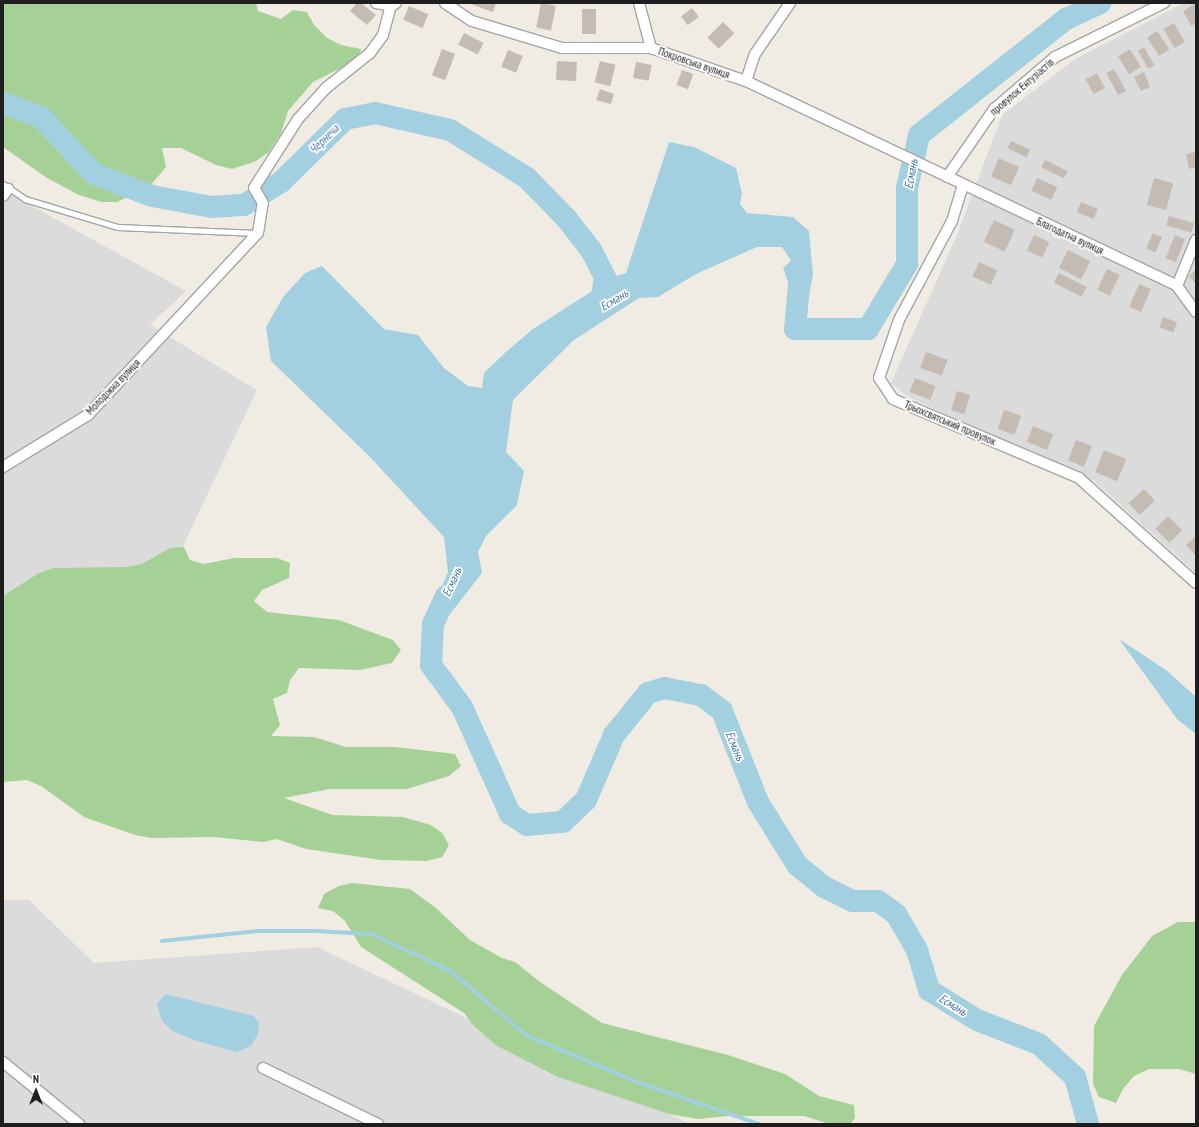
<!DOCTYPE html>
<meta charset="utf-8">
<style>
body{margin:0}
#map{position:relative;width:1199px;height:1127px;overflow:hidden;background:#f0ece4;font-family:"PT Sans Narrow",sans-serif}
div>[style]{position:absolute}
.residential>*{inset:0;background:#dcdbdb}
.forest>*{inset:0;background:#a6d196}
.water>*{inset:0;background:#a2d0e0}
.stream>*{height:3.5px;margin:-1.75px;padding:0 1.75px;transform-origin:1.75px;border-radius:1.75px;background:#a2d0e0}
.river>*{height:22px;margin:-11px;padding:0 11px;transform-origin:11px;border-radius:11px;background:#a2d0e0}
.building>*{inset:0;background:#c4bcb3;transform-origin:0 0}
.roads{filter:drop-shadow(1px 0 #a5a5a5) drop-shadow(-1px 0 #a5a5a5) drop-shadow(0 1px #a5a5a5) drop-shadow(0 -1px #a5a5a5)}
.lane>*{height:5px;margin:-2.5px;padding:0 2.5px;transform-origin:2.5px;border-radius:2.5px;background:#fff}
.street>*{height:10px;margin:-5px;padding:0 5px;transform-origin:5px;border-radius:5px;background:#fff}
span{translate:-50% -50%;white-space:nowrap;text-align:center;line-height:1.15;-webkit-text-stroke:3.5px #fff;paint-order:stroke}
.street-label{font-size:11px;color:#1e1e1e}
.water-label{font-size:12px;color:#4275ab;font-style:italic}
.frame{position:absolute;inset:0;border:4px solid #1e1e1e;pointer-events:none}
.north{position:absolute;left:16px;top:1071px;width:40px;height:40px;-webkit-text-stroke:3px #fff;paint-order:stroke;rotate:0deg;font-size:11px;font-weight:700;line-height:16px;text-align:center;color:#1e1e1e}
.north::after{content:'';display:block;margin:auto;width:14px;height:18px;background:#1e1e1e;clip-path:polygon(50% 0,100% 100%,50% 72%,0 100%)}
</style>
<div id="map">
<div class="residential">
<i style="clip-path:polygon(1184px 3px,1196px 3px,1196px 573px,1094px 481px,908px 397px,891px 383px,957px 235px,1002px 115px,1075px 59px)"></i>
<i style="clip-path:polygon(3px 190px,186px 291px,150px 325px,257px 390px,160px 594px,3px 758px)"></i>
<i style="clip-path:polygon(3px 900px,29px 900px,94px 963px,317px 947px,690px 1124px,3px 1124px)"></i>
</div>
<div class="forest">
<i style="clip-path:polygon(3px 3px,256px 3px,258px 11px,281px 19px,293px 10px,307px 12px,314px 25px,327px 38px,341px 45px,361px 49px,357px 60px,313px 82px,288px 111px,281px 133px,268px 153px,254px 162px,232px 169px,216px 165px,181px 148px,162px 148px,166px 167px,150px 186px,117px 202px,102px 202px,79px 195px,47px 178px,3px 147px)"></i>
<i style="clip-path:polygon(184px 547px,190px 560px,204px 564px,234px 558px,277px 558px,290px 563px,289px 578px,262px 590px,254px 601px,267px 612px,339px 620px,393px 640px,401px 650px,392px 663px,360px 670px,299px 668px,290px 680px,287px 693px,273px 699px,280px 725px,271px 736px,314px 737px,346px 747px,395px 747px,455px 754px,461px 766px,449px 776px,407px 789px,330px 789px,284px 798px,332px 815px,403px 817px,431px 825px,442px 833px,449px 845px,442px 857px,427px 861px,381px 860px,306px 849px,277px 839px,263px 842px,214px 837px,151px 838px,135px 835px,84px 817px,41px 786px,27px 780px,3px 782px,3px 596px,39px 573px,53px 568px,127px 567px,142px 564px,170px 548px)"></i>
<i style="clip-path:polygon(352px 883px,410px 889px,436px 908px,470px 940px,502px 958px,515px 962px,540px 982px,602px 1023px,728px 1055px,785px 1074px,819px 1096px,854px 1105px,855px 1118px,850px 1124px,829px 1124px,804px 1116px,728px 1116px,698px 1119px,669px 1114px,558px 1077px,497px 1046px,473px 1025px,464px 1013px,361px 947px,345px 921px,333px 911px,318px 908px,324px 894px,339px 886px)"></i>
<i style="clip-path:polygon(1178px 922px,1196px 922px,1196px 1074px,1179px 1069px,1149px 1069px,1134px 1076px,1123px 1089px,1116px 1103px,1099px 1097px,1093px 1084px,1094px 1026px,1122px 975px,1152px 936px)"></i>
</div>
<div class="water">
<i style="clip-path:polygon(669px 142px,694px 147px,736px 168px,742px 194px,740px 204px,747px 213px,793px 217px,809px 231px,813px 275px,809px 294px,796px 315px,793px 297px,783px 268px,791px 261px,782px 247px,757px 247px,696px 274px,658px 297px,639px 298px,574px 340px,513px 400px,506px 452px,524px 471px,517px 505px,486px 536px,478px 552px,482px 573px,443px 623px,433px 624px,435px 602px,448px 572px,444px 537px,370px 457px,271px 361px,266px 327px,283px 297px,305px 273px,322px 266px,384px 329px,418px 335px,444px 368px,468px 386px,482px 388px,484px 373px,507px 351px,533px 329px,592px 291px,594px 272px,606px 279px,626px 273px)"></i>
<i style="clip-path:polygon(1119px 639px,1166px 670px,1196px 697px,1196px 734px,1177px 719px)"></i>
<i style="clip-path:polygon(165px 994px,254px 1016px,259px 1024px,258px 1034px,251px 1046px,236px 1052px,197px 1041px,172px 1031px,162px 1021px,157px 1004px)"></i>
</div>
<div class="stream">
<i style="left:162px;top:941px;width:97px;rotate:-5.9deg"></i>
<i style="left:258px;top:931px;width:57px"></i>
<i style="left:315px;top:931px;width:57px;rotate:3deg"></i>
<i style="left:372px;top:934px;width:87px;rotate:25.1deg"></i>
<i style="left:451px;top:971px;width:99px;rotate:40.5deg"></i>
<i style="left:526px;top:1035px;width:121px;rotate:22.9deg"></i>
<i style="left:637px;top:1082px;width:129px;rotate:19deg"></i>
</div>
<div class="river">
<i style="left:3px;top:103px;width:40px;rotate:20.2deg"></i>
<i style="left:41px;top:117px;width:78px;rotate:47.1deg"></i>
<i style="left:94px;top:174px;width:62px;rotate:20.8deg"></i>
<i style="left:152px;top:196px;width:61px;rotate:10.4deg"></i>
<i style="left:212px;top:207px;width:32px;rotate:-4deg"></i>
<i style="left:244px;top:205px;width:44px;rotate:-31.9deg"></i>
<i style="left:281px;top:182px;width:90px;rotate:-44.5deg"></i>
<i style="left:345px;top:119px;width:31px;rotate:-11deg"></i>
<i style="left:375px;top:113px;width:77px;rotate:12.8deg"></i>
<i style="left:450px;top:130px;width:91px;rotate:31.9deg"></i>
<i style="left:527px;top:178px;width:56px;rotate:45.7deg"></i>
<i style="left:566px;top:218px;width:41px;rotate:52deg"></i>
<i style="left:591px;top:250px;width:53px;rotate:62.9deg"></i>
<i style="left:799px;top:285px;width:44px;rotate:95.2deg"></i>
<i style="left:795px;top:329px;width:73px"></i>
<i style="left:868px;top:329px;width:76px;rotate:-59deg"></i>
<i style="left:907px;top:264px;width:76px;rotate:-90deg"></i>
<i style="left:907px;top:188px;width:54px;rotate:-77.2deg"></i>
<i style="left:919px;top:135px;width:187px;rotate:-38.3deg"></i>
<i style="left:1066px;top:19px;width:38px;rotate:-25deg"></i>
<i style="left:446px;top:596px;width:31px;rotate:115deg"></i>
<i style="left:433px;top:624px;width:41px;rotate:92.8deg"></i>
<i style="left:431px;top:665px;width:52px;rotate:53.6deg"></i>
<i style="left:462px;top:707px;width:117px;rotate:65.8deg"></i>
<i style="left:510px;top:814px;width:20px;rotate:33deg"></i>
<i style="left:527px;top:825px;width:36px;rotate:-5deg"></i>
<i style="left:563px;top:822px;width:32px;rotate:-44deg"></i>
<i style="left:586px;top:800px;width:71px;rotate:-66.7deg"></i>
<i style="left:614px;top:735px;width:54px;rotate:-51deg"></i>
<i style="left:648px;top:693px;width:17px;rotate:-17deg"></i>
<i style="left:664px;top:688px;width:38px;rotate:11deg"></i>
<i style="left:701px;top:695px;width:26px;rotate:37deg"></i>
<i style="left:722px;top:711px;width:98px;rotate:68.4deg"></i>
<i style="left:758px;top:802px;width:74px;rotate:58.2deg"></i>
<i style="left:797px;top:865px;width:35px;rotate:39deg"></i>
<i style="left:824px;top:887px;width:32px;rotate:26deg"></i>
<i style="left:853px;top:901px;width:25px"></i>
<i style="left:878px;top:901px;width:22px;rotate:36deg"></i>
<i style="left:896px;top:914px;width:42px;rotate:59.7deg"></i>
<i style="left:917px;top:950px;width:42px;rotate:73.3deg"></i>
<i style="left:929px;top:990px;width:57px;rotate:32deg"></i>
<i style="left:977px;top:1020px;width:66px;rotate:21.2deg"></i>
<i style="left:1039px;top:1044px;width:49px;rotate:42.5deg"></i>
<i style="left:1075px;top:1077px;width:49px;rotate:74.5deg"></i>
</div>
<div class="building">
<i style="clip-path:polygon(357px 3px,361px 3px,376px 15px,367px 25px,350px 11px)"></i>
<i style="clip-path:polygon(468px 3px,496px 3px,493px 12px)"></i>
<i style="left:541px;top:3px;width:15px;height:25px;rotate:11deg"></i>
<i style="clip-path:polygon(1195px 4px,1196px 23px,1191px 26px,1183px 11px)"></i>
<i style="left:409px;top:6px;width:21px;height:15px;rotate:23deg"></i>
<i style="left:692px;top:8px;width:11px;height:14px;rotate:52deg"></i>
<i style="left:582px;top:9px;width:14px;height:25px"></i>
<i style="left:723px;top:22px;width:16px;height:22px;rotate:45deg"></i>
<i style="left:1174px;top:23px;width:22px;height:12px;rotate:60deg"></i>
<i style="left:1157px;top:31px;width:22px;height:12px;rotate:56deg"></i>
<i style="left:464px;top:33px;width:22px;height:13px;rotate:27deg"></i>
<i style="left:1144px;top:47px;width:21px;height:7px;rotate:61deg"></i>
<i style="left:442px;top:49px;width:14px;height:28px;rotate:21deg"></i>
<i style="left:1130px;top:49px;width:21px;height:14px;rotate:59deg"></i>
<i style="left:508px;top:50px;width:16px;height:18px;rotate:22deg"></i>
<i style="left:557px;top:61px;width:20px;height:19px;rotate:3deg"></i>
<i style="left:600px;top:61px;width:16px;height:22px;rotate:14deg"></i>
<i style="left:636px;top:62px;width:16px;height:16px;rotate:11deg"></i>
<i style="left:1114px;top:69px;width:25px;height:9px;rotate:61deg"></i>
<i style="left:682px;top:70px;width:12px;height:16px;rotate:20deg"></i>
<i style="clip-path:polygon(1144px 72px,1150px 87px,1141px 91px,1134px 77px)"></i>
<i style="left:1097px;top:73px;width:17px;height:13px;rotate:62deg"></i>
<i style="clip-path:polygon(600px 89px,614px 94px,611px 104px,596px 100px)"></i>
<i style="left:1011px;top:141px;width:21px;height:8px;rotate:25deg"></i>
<i style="clip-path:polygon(1196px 152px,1196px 167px,1189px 169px,1186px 154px)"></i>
<i style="left:999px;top:158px;width:22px;height:20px;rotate:24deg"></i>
<i style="left:1045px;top:160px;width:25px;height:8px;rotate:26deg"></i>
<i style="left:1037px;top:178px;width:22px;height:14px;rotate:24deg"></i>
<i style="left:1154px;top:178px;width:20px;height:28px;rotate:15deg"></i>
<i style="left:1081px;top:202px;width:18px;height:11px;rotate:22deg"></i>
<i style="left:1169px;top:216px;width:26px;height:10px;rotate:16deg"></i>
<i style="left:994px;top:220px;width:23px;height:24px;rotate:25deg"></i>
<i style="left:1153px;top:233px;width:10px;height:17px;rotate:24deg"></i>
<i style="left:1034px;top:235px;width:17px;height:17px;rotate:25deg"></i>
<i style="left:1175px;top:235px;width:11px;height:25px;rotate:22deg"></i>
<i style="left:1068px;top:250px;width:25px;height:20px;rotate:27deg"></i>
<i style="left:979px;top:262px;width:20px;height:16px;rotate:24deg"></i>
<i style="left:1107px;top:269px;width:14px;height:23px;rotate:25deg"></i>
<i style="clip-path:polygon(1196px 270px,1196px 284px,1189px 276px)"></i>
<i style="left:1059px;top:273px;width:31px;height:11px;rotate:27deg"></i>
<i style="left:1139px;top:284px;width:13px;height:25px;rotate:23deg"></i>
<i style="left:1163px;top:317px;width:15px;height:11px;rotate:20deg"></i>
<i style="left:926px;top:352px;width:23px;height:17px;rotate:20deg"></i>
<i style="left:915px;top:378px;width:22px;height:15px;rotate:21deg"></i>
<i style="left:957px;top:391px;width:14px;height:20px;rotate:17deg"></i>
<i style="left:1004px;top:410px;width:18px;height:20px;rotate:19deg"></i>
<i style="left:1033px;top:426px;width:22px;height:17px;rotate:22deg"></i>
<i style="left:1076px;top:440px;width:17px;height:22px;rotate:21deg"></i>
<i style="left:1104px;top:450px;width:24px;height:24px;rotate:22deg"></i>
<i style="left:1144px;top:489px;width:16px;height:21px;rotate:47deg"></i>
<i style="left:1168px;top:516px;width:20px;height:18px;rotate:45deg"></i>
<i style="clip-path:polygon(1196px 536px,1196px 556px,1186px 545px)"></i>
</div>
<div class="roads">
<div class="lane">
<i style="left:3px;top:184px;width:27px;rotate:34deg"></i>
<i style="left:25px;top:199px;width:97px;rotate:16.8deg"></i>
<i style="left:118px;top:227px;width:139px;rotate:2.5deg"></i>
</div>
<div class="street">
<i style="left:376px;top:3px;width:15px;rotate:11deg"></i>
<i style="left:445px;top:3px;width:32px;rotate:34deg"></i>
<i style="left:472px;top:21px;width:94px;rotate:16.7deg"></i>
<i style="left:562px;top:48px;width:89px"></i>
<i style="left:651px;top:48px;width:101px;rotate:19.2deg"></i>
<i style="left:746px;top:81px;width:477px;rotate:25.4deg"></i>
<i style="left:1177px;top:286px;width:32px;rotate:54deg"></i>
<i style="left:639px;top:3px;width:47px;rotate:75.1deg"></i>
<i style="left:746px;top:81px;width:28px;rotate:-72deg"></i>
<i style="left:755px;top:54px;width:62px;rotate:-55.5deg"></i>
<i style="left:947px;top:177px;width:83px;rotate:-55.3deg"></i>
<i style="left:994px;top:109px;width:80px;rotate:-40.4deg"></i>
<i style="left:1055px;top:57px;width:122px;rotate:-26.4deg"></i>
<i style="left:963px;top:185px;width:38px;rotate:107deg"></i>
<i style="left:952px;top:221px;width:112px;rotate:118.2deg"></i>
<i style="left:899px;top:320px;width:61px;rotate:109deg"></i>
<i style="left:879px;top:378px;width:25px;rotate:56deg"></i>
<i style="left:893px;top:399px;width:202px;rotate:23deg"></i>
<i style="left:1079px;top:478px;width:157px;rotate:41.9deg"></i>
<i style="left:3px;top:196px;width:9px;rotate:-54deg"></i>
<i style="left:1177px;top:286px;width:50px;rotate:-67.6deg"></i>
<i style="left:3px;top:467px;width:100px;rotate:-31.5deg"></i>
<i style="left:88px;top:415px;width:249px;rotate:-47deg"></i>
<i style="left:258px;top:233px;width:30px;rotate:-81deg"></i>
<i style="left:263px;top:203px;width:17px;rotate:-121deg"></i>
<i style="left:254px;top:188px;width:82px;rotate:-57.5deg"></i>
<i style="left:298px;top:119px;width:42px;rotate:-47.9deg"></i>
<i style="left:326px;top:88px;width:56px;rotate:-38.5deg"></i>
<i style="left:370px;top:53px;width:22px;rotate:-54deg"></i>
<i style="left:383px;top:35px;width:30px;rotate:-75deg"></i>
<i style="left:391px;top:6px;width:6px;rotate:-31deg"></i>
<i style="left:3px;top:1062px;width:98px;rotate:39.2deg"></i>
<i style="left:263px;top:1068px;width:128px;rotate:26deg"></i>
</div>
</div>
<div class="street-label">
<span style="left:694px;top:63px;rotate:19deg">Покровська вулиця</span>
<span style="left:1022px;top:87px;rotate:-41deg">провулок Ентузіастів</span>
<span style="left:1070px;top:236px;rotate:25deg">Благодатна вулиця</span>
<span style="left:113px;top:387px;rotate:-46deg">Молодіжна вулиця</span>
<span style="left:950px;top:423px;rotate:23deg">Трьохсвятський провулок</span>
</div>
<div class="water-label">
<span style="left:324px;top:139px;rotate:-44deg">Чернеча</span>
<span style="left:911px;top:174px;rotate:-79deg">Есмань</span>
<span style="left:614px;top:300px;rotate:-31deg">Есмань</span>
<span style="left:452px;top:582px;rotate:-66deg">Есмань</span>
<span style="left:735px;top:746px;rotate:68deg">Есмань</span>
<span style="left:953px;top:1005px;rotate:32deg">Есмань</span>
</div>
<div class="frame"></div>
<div class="north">N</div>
</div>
